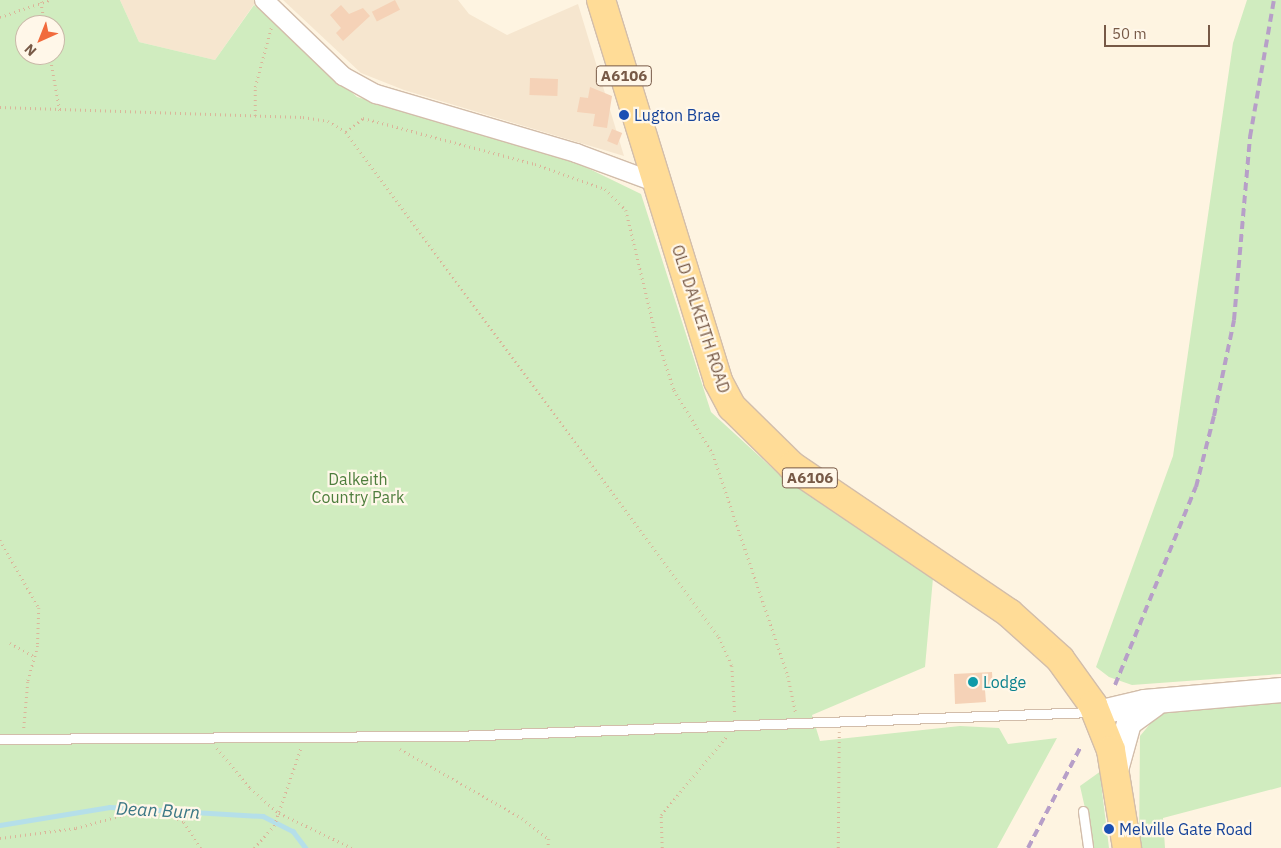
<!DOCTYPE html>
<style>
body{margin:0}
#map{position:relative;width:1281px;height:848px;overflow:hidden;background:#fef4e1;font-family:"IBM Plex Sans",sans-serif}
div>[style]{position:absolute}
.residential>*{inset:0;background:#f6e6cf}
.green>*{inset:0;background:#d0ecbf}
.stream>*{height:4.5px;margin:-2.25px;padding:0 2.25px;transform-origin:2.25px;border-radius:2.25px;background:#b5dfe9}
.building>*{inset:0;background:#f5d2b7;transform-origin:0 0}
.path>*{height:2.5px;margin-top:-1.25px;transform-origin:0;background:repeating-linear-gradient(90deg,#dab59a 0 1px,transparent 0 5px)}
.roads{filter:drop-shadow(1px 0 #d2bdaa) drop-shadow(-1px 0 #d2bdaa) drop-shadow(0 1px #d2bdaa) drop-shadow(0 -1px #d2bdaa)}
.lane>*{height:9px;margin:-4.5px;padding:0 4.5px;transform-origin:4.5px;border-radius:4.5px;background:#fff}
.street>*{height:18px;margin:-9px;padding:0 9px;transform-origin:9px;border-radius:9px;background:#fff}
.secondary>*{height:24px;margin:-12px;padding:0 12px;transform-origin:12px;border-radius:12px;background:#fff}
.primary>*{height:28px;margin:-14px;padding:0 14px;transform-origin:14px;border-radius:14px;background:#ffdc97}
.rail>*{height:4px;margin-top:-2px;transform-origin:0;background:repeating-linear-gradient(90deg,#b79fc8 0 8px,transparent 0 13px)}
.dots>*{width:14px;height:14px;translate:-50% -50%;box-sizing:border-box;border:2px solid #fff7e9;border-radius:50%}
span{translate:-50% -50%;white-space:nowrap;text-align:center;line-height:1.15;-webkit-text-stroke:4.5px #fff7e9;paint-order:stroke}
.shield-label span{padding:1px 4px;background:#fff7e9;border:1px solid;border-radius:4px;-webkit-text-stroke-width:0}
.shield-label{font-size:15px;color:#775946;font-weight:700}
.transit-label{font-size:16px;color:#164399}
.left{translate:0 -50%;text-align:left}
.street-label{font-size:16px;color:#775946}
.park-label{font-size:16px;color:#4e7e3d}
.culture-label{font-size:16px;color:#0d838f}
.water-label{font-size:18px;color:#3b7785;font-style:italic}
.north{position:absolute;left:15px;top:15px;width:50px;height:50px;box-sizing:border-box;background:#fff7e9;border:1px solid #c9b8a8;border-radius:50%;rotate:224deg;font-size:14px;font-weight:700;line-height:20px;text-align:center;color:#775946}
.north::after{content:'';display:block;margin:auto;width:18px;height:22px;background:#f16b3d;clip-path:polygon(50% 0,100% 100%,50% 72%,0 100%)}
.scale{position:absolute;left:1104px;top:25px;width:106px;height:22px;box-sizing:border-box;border:2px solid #775946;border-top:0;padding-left:6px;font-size:15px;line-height:18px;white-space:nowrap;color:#775946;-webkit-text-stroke:4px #fff7e9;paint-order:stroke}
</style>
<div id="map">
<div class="residential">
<i style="clip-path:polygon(120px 0,257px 0,215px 60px,139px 42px)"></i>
<i style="clip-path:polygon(283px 0,458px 0,469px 14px,507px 35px,578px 4px,624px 156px,404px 90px,361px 73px)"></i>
</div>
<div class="green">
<i style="clip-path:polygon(evenodd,0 0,120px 0,139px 42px,215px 60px,254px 5px,357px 97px,571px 160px,641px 194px,711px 412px,782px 477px,933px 578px,925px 667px,812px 715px,820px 741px,960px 726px,999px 728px,1008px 744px,1057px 738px,997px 848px,0 848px,0 0,25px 25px,55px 25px,55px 55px,25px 55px,25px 25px)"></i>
<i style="clip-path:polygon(1247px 0,1281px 0,1281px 674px,1132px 685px,1109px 677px,1096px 667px,1173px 456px,1233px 43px)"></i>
<i style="clip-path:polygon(1281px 702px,1281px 787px,1163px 818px,1165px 848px,1139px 848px,1140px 736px,1160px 712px)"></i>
<i style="clip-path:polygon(1101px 771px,1102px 791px,1109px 848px,1094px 848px,1080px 786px)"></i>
</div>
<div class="stream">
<i style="left:0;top:825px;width:111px;rotate:-9.3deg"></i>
<i style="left:110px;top:807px;width:153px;rotate:3.4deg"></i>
<i style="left:263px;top:816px;width:34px;rotate:27deg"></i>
<i style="left:293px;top:831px;width:21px;rotate:53deg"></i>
</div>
<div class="building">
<i style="left:395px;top:0;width:11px;height:26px;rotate:63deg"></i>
<i style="clip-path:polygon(341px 5px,349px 14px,363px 8px,370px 16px,343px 41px,336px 33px,341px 28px,330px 15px)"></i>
<i style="left:530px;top:78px;width:28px;height:17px;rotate:2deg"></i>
<i style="clip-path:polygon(590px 87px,612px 96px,607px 128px,593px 126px,595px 114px,577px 112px,580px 97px,588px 98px)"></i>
<i style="left:612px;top:129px;width:11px;height:13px;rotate:22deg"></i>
<i style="clip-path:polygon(992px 672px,993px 689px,985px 690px,986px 702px,955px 704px,954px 674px)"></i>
</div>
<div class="path">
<i style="left:41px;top:2px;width:23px;rotate:80deg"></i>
<i style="left:0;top:17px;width:52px;rotate:-19.1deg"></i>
<i style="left:50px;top:55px;width:57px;rotate:79.9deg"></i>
<i style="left:0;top:107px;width:303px;rotate:1.9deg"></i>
<i style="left:303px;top:117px;width:25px;rotate:9deg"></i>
<i style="left:328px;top:121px;width:21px;rotate:31deg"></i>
<i style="left:346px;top:132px;width:628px;rotate:53.55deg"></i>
<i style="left:719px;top:637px;width:32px;rotate:66deg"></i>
<i style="left:732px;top:666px;width:49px;rotate:86.5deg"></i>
<i style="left:255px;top:116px;width:29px;rotate:-90deg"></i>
<i style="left:255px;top:87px;width:61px;rotate:-74.8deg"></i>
<i style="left:346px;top:132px;width:22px;rotate:-39deg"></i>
<i style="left:363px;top:118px;width:178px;rotate:15deg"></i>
<i style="left:535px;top:164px;width:74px;rotate:19.7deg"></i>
<i style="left:605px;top:189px;width:30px;rotate:45deg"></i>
<i style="left:626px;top:210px;width:124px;rotate:76.5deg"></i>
<i style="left:655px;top:331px;width:62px;rotate:72.1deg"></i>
<i style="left:674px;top:390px;width:75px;rotate:58.6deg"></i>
<i style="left:713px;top:454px;width:234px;rotate:71.3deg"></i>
<i style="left:788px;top:676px;width:38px;rotate:78deg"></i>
<i style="left:0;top:540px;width:78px;rotate:60.2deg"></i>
<i style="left:39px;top:608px;width:38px;rotate:92deg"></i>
<i style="left:38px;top:646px;width:37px;rotate:106deg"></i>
<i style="left:28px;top:682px;width:46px;rotate:95deg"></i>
<i style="left:10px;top:643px;width:29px;rotate:29deg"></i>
<i style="left:217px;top:748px;width:52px;rotate:50.5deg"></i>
<i style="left:250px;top:788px;width:38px;rotate:41deg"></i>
<i style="left:279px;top:813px;width:81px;rotate:25.6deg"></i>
<i style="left:400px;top:749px;width:140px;rotate:29.5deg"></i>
<i style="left:522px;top:818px;width:34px;rotate:38deg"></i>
<i style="left:549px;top:839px;width:9px;rotate:96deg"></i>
<i style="left:0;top:838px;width:77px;rotate:-7.5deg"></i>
<i style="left:76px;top:828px;width:49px;rotate:-15.5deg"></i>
<i style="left:123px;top:815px;width:46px;rotate:-1.2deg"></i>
<i style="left:169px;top:814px;width:17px;rotate:28deg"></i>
<i style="left:184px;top:822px;width:31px;rotate:57deg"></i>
<i style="left:254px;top:848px;width:30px;rotate:-48deg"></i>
<i style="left:274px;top:826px;width:83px;rotate:-71.1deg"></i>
<i style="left:662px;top:848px;width:33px;rotate:-92deg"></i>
<i style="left:661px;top:815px;width:102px;rotate:-50.2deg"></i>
<i style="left:838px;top:848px;width:116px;rotate:-89.5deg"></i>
</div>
<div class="roads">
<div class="lane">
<i style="left:0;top:739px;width:455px;rotate:-0.4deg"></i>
<i style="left:455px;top:736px;width:635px;rotate:-2.16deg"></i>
<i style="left:1083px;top:811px;width:37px;rotate:82deg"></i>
</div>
<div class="street">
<i style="left:264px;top:0;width:110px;rotate:43.9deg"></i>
<i style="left:343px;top:76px;width:38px;rotate:29deg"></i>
<i style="left:376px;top:94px;width:209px;rotate:16.4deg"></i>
<i style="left:576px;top:153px;width:86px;rotate:20.3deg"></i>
</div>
<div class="secondary">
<i style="left:1098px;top:713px;width:48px;rotate:-13.2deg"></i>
<i style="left:1145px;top:702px;width:137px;rotate:-5deg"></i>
<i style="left:1116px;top:770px;width:49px;rotate:-74.5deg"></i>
<i style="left:1129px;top:723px;width:32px;rotate:-36deg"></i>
</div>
<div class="primary">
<i style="left:601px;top:0;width:399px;rotate:72.9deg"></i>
<i style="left:718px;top:381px;width:30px;rotate:62deg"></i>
<i style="left:732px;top:407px;width:84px;rotate:44.5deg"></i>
<i style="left:792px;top:466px;width:262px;rotate:34.1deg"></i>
<i style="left:1009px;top:613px;width:69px;rotate:42deg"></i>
<i style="left:1060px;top:659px;width:57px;rotate:54.3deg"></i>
<i style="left:1093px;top:705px;width:48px;rotate:68.2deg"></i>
<i style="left:1111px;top:750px;width:99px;rotate:80.7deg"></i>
</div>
</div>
<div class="rail">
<i style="left:1115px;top:685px;width:214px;rotate:-67.8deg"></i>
<i style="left:1196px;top:487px;width:73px;rotate:-75.8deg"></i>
<i style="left:1214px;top:416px;width:98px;rotate:-78.2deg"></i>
<i style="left:1234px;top:320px;width:184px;rotate:-85deg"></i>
<i style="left:1250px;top:137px;width:139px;rotate:-80.1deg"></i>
<i style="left:1028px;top:848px;width:113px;rotate:-62.5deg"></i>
</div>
<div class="dots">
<i style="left:624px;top:115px;background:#1a4fb4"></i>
<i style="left:973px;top:682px;background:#0f9aa8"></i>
<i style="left:1109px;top:829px;background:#1a4fb4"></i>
</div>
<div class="shield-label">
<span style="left:624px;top:76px">A6106</span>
<span style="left:810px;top:478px">A6106</span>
</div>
<div class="transit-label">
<span class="left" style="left:634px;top:115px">Lugton Brae</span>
<span class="left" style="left:1119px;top:829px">Melville Gate Road</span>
</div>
<div class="street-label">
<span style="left:701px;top:319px;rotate:72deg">OLD DALKEITH ROAD</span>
</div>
<div class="park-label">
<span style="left:358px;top:488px">Dalkeith<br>Country Park</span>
</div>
<div class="culture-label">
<span class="left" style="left:983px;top:682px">Lodge</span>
</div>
<div class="water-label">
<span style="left:158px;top:811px;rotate:3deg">Dean Burn</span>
</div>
<div class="north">N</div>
<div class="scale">50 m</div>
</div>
